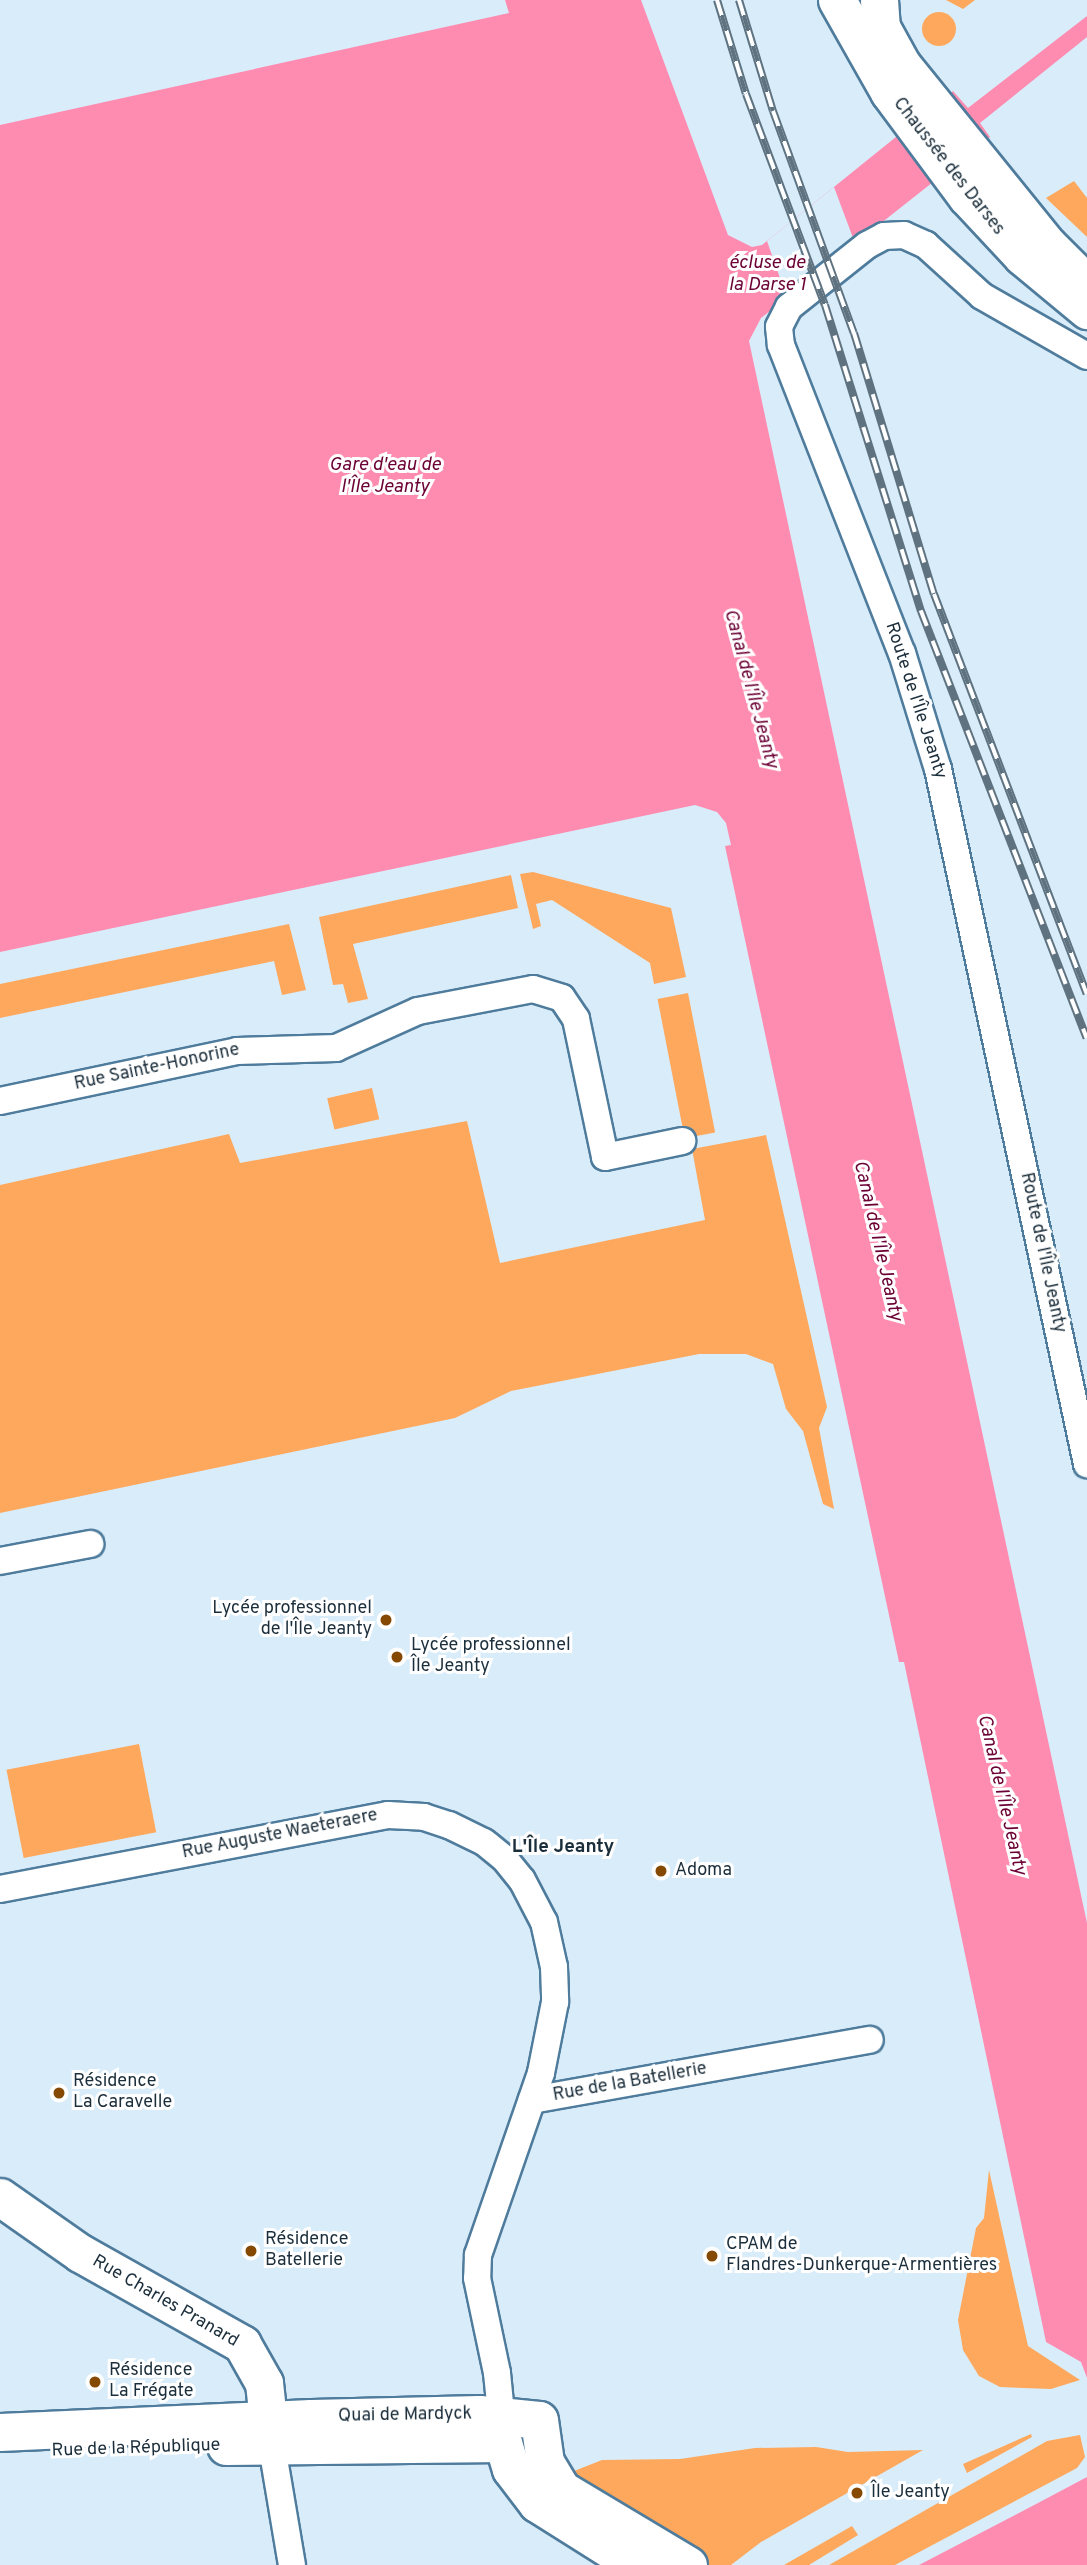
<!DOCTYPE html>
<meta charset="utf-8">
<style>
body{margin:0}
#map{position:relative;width:1087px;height:2565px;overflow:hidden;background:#d9ecfa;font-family:Overpass,sans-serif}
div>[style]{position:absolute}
.green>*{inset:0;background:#fda85c;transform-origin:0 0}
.round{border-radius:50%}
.water>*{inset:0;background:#fe8cb1}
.pier>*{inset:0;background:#d9ecfa}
.roads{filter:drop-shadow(2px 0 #4f7c9c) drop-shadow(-2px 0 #4f7c9c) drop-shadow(0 2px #4f7c9c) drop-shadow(0 -2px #4f7c9c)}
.street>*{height:26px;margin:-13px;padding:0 13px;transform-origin:13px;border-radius:13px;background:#fff}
.secondary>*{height:37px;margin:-18.5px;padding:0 18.5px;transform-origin:18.5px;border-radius:18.5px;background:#fff}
.rail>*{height:8px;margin-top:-4px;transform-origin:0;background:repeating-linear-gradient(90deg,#fff 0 16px,#5f7280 0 32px);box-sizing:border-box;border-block:2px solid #5f7280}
.dots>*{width:19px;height:19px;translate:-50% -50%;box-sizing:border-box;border:4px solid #fff;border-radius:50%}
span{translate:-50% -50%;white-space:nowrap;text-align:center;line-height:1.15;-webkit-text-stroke:6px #fff;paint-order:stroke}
.street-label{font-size:18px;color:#1b2e3b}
.poi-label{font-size:18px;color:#1b2e3b}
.right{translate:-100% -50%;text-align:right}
.left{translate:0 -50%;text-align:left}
.water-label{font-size:19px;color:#6b0034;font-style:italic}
.neighbourhood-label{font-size:19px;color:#1b2e3b;font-weight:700}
</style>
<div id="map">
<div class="green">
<i style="clip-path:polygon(946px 0,975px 0,963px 9px)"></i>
<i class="round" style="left:922px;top:12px;width:34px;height:34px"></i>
<i style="clip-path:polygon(1074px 181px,1087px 198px,1087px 237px,1046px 198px)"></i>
<i style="clip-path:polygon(533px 872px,671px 908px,686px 977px,654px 984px,650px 963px,552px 900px,536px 904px,541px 926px,533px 929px,520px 874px)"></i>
<i style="clip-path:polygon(511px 875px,518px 908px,353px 944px,368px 999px,348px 1003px,343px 984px,333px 985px,319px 917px)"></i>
<i style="clip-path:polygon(289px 924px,306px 990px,282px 995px,274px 961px,0 1018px,0 984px)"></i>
<i style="left:688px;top:993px;width:142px;height:31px;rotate:79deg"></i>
<i style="left:372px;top:1088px;width:32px;height:46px;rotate:77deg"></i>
<i style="clip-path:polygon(467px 1121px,500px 1263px,705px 1220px,692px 1149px,766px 1135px,827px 1407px,819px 1428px,834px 1509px,823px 1504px,803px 1431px,786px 1409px,773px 1364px,746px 1354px,699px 1354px,511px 1391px,455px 1418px,0 1513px,0 1185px,229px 1134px,240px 1163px)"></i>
<i style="left:139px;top:1744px;width:90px;height:135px;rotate:79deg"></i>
<i style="clip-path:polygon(989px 2170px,1028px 2346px,1080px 2380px,1051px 2389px,1000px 2387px,979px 2376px,963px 2350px,958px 2320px,976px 2228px,984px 2218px)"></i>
<i style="clip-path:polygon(1031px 2434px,1032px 2437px,967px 2473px,963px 2464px)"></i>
<i style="clip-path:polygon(1080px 2435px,1085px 2457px,1077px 2468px,895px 2565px,829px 2565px,1047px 2441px)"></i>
<i style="clip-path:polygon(816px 2447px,848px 2452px,923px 2450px,761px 2542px,731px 2565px,706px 2565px,625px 2519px,569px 2473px,602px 2460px,680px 2459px,755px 2448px)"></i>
<i style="clip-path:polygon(852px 2526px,858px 2535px,809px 2565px,784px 2565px)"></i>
</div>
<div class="water">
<i style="clip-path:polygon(505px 0,641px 0,728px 235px,752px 247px,762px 245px,953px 91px,968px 108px,1087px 16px,1087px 37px,980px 123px,990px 137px,761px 318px,749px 341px,1087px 1923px,1087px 2378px,1081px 2362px,1046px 2342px,904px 1662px,899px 1662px,725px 846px,731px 845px,726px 823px,717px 812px,695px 805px,0 952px,0 125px,509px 13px)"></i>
<i style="clip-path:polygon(1087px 2477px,1087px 2565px,919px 2565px,1038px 2503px)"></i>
</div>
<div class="pier">
<i style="clip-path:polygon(834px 187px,856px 246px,787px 298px,767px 241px)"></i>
</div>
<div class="roads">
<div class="street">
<i style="left:1087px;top:356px;width:121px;rotate:-150.3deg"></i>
<i style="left:982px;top:296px;width:76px;rotate:-137.7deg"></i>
<i style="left:926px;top:245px;width:24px;rotate:-156deg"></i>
<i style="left:904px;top:235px;width:20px;rotate:177deg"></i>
<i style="left:884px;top:236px;width:19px;rotate:152deg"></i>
<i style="left:867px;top:245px;width:100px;rotate:141.5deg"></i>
<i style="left:789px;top:307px;width:22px;rotate:117deg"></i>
<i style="left:779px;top:327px;width:18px;rotate:84deg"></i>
<i style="left:781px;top:345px;width:331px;rotate:68.6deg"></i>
<i style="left:902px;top:653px;width:121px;rotate:72.8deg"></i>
<i style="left:938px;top:769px;width:711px;rotate:77.9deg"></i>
<i style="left:0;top:1101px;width:242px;rotate:-11.9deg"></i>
<i style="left:237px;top:1051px;width:99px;rotate:-1.7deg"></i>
<i style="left:336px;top:1048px;width:90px;rotate:-24.3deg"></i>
<i style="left:418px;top:1011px;width:117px;rotate:-10.8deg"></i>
<i style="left:533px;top:989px;width:30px;rotate:17deg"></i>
<i style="left:562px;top:998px;width:25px;rotate:56deg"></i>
<i style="left:576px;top:1019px;width:141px;rotate:78.1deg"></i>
<i style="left:605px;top:1157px;width:79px;rotate:-11.7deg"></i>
<i style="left:0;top:1561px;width:92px;rotate:-10.7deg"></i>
<i style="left:0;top:1889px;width:395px;rotate:-10.8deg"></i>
<i style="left:388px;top:1815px;width:36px;rotate:3deg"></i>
<i style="left:424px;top:1817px;width:26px;rotate:18deg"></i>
<i style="left:449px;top:1825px;width:39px;rotate:26deg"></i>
<i style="left:484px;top:1842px;width:26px;rotate:39deg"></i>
<i style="left:504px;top:1858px;width:28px;rotate:51deg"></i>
<i style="left:522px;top:1880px;width:47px;rotate:62.4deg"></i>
<i style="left:544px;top:1922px;width:46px;rotate:77.5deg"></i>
<i style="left:554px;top:1967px;width:35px;rotate:88deg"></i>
<i style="left:555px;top:2002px;width:72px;rotate:101.2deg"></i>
<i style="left:541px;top:2073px;width:193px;rotate:109.1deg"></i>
<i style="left:478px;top:2255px;width:23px;rotate:92deg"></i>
<i style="left:477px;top:2278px;width:97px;rotate:78.1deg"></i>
<i style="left:497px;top:2373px;width:60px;rotate:84.3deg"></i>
<i style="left:532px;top:2100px;width:343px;rotate:-10.1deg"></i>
<i style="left:272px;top:2447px;width:120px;rotate:80.4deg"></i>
</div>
<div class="secondary">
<i style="left:837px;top:0;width:106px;rotate:60.5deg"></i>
<i style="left:889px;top:92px;width:131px;rotate:53.4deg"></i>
<i style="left:967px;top:197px;width:81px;rotate:47deg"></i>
<i style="left:1022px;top:256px;width:85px;rotate:39.7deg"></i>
<i style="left:879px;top:0;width:27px;rotate:86deg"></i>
<i style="left:881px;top:27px;width:43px;rotate:61.1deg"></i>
<i style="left:902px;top:65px;width:232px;rotate:51deg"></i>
<i style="left:1048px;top:245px;width:49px;rotate:45deg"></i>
<i style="left:0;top:2197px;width:98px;rotate:35deg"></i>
<i style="left:80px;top:2253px;width:186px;rotate:29.3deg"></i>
<i style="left:242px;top:2344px;width:45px;rotate:60.6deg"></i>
<i style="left:264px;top:2383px;width:63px;rotate:83.7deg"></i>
<i style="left:0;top:2432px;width:311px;rotate:-2.6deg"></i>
<i style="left:311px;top:2418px;width:168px;rotate:-1.4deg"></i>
<i style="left:479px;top:2414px;width:60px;rotate:5.7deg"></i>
<i style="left:539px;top:2420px;width:42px;rotate:81.9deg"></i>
<i style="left:545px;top:2462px;width:31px;rotate:59deg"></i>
<i style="left:561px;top:2489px;width:148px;rotate:30.9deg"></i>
<i style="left:226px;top:2446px;width:277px;rotate:-0.6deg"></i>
<i style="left:503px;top:2443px;width:27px;rotate:73deg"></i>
<i style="left:511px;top:2469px;width:43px;rotate:52.6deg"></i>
<i style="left:537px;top:2503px;width:116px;rotate:32.3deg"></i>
</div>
</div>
<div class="rail">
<i style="left:717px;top:0;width:98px;rotate:72.9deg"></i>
<i style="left:746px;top:94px;width:225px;rotate:69.5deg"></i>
<i style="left:825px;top:305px;width:321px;rotate:72.6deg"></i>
<i style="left:921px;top:611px;width:458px;rotate:68.8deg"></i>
<i style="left:739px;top:0;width:116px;rotate:73deg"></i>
<i style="left:773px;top:111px;width:236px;rotate:70deg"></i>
<i style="left:854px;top:333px;width:273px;rotate:73deg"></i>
<i style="left:934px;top:594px;width:428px;rotate:69.1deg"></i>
</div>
<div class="dots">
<i style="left:386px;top:1620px;background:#854902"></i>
<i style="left:397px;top:1657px;background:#854902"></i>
<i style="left:661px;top:1871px;background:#854902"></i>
<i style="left:59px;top:2093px;background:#854902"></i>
<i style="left:251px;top:2251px;background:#854902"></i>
<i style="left:712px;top:2256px;background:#854902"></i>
<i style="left:95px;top:2382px;background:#854902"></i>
<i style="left:857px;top:2493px;background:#854902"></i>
</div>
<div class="street-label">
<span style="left:948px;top:167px;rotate:52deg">Chaussée des Darses</span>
<span style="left:915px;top:701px;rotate:72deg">Route de l'Île Jeanty</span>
<span style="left:157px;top:1068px;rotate:-12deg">Rue Sainte-Honorine</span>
<span style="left:1042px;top:1253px;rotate:78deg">Route de l'Île Jeanty</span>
<span style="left:280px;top:1835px;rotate:-11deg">Rue Auguste Waeteraere</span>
<span style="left:630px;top:2083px;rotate:-10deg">Rue de la Batellerie</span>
<span style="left:165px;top:2302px;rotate:30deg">Rue Charles Pranard</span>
<span style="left:405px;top:2416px;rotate:-1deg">Quai de Mardyck</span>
<span style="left:136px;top:2449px;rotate:-2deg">Rue de la République</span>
</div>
<div class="poi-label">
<span class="right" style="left:372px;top:1620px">Lycée professionnel<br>de l'Île Jeanty</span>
<span class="left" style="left:411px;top:1657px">Lycée professionnel<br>Île Jeanty</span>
<span class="left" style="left:675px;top:1871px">Adoma</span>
<span class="left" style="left:73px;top:2093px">Résidence<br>La Caravelle</span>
<span class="left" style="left:265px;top:2251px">Résidence<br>Batellerie</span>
<span class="left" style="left:726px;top:2256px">CPAM de<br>Flandres-Dunkerque-Armentières</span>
<span class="left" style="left:109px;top:2382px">Résidence<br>La Frégate</span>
<span class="left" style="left:871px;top:2493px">Île Jeanty</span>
</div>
<div class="water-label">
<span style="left:767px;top:275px">écluse de<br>la Darse 1</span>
<span style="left:385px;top:477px">Gare d'eau de<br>l'Île Jeanty</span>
<span style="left:750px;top:689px;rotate:75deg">Canal de l'Île Jeanty</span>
<span style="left:877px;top:1241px;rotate:77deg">Canal de l'Île Jeanty</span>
<span style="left:1001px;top:1795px;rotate:77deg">Canal de l'Île Jeanty</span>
</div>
<div class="neighbourhood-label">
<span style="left:563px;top:1848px">L'Île Jeanty</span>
</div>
</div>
